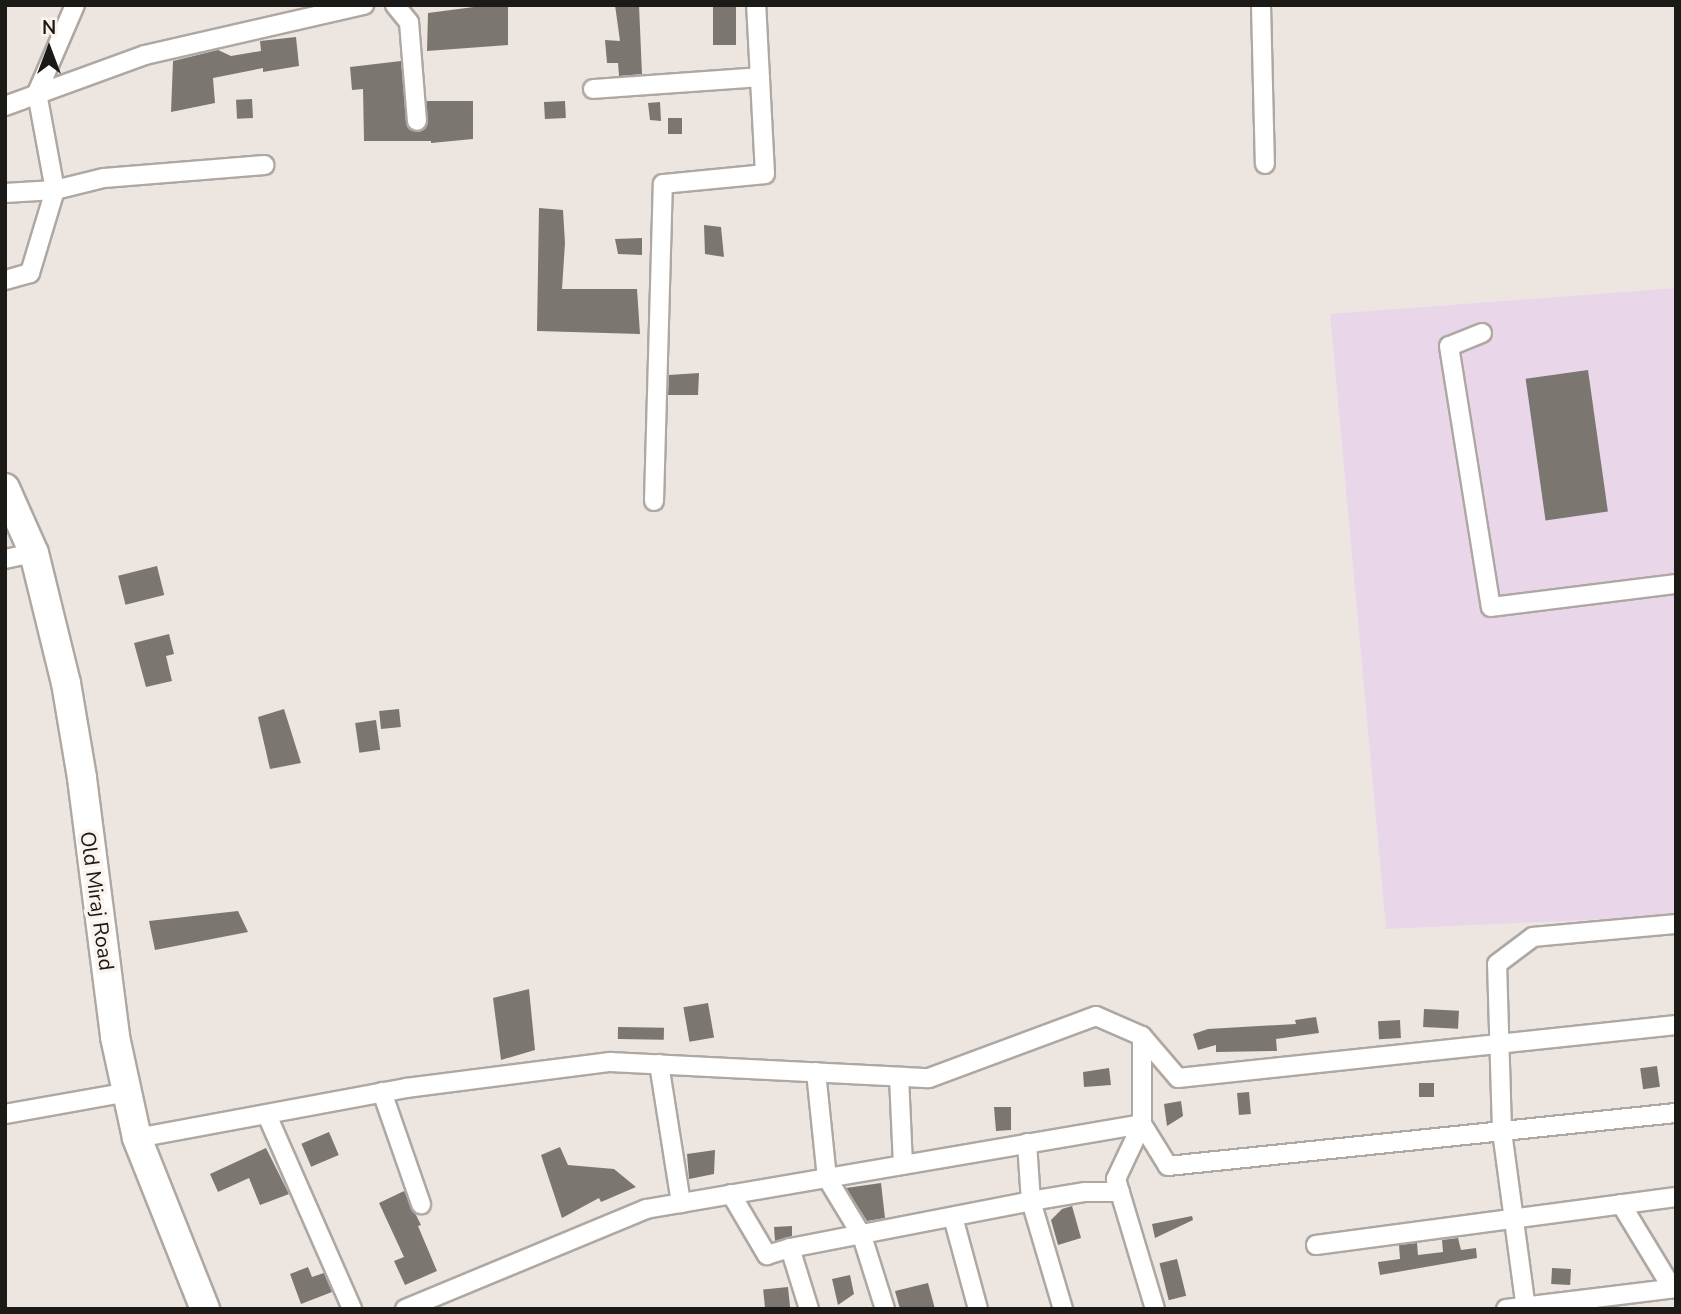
<!DOCTYPE html>
<style>
body{margin:0}
#map{position:relative;width:1681px;height:1314px;overflow:hidden;background:#ede6e0;font-family:"Nunito Sans",sans-serif}
div>[style]{position:absolute}
.industrial>*{inset:0;background:#e9d7e9}
.building>*{inset:0;background:#7c7670;transform-origin:0 0}
.roads{filter:drop-shadow(2px 0 #afa8a2) drop-shadow(-2px 0 #afa8a2) drop-shadow(0 2px #afa8a2) drop-shadow(0 -2px #afa8a2)}
.minor>*{height:18px;margin:-9px;padding:0 9px;transform-origin:9px;border-radius:9px;background:#fff}
.primary>*{height:28px;margin:-14px;padding:0 14px;transform-origin:14px;border-radius:14px;background:#fff}
span{translate:-50% -50%;white-space:nowrap;text-align:center;line-height:1.15;-webkit-text-stroke:7px #fbf3ed;paint-order:stroke}
.street-label{font-size:21px;color:#1c1a17}
.frame{position:absolute;inset:0;border:7px solid #1c1a17;pointer-events:none}
.north{position:absolute;left:14px;top:14px;width:70px;height:70px;-webkit-text-stroke:5px #fbf3ed;paint-order:stroke;rotate:0deg;font-size:19px;font-weight:700;line-height:28px;text-align:center;color:#1c1a17}
.north::after{content:'';display:block;margin:auto;width:24px;height:32px;background:#1c1a17;clip-path:polygon(50% 0,100% 100%,50% 72%,0 100%)}
</style>
<div id="map">
<div class="industrial">
<i style="clip-path:polygon(1676px 288px,1676px 916px,1386px 929px,1330px 314px)"></i>
</div>
<div class="building">
<i style="clip-path:polygon(489px 5px,508px 5px,508px 45px,427px 51px,428px 13px)"></i>
<i style="clip-path:polygon(615px 5px,639px 5px,642px 74px,619px 76px,618px 63px,607px 63px,605px 40px,620px 41px)"></i>
<i style="left:713px;top:5px;width:23px;height:40px"></i>
<i style="clip-path:polygon(296px 37px,299px 66px,263px 72px,263px 68px,213px 78px,215px 103px,171px 112px,173px 61px,218px 50px,231px 56px,261px 51px,260px 41px)"></i>
<i style="clip-path:polygon(401px 61px,408px 128px,419px 132px,427px 126px,427px 101px,473px 101px,473px 139px,431px 143px,431px 141px,364px 141px,363px 89px,352px 90px,350px 67px)"></i>
<i style="left:252px;top:99px;width:19px;height:16px;rotate:87deg"></i>
<i style="left:565px;top:101px;width:17px;height:21px;rotate:87deg"></i>
<i style="clip-path:polygon(660px 102px,661px 121px,650px 120px,648px 103px)"></i>
<i style="left:668px;top:118px;width:14px;height:16px"></i>
<i style="clip-path:polygon(539px 208px,563px 210px,565px 243px,562px 289px,637px 289px,640px 334px,537px 331px)"></i>
<i style="clip-path:polygon(704px 225px,721px 227px,724px 257px,705px 254px)"></i>
<i style="clip-path:polygon(642px 238px,642px 255px,618px 254px,615px 239px)"></i>
<i style="left:1588px;top:370px;width:143px;height:63px;rotate:82deg"></i>
<i style="clip-path:polygon(699px 373px,698px 395px,668px 395px,669px 375px)"></i>
<i style="left:157px;top:566px;width:30px;height:40px;rotate:76deg"></i>
<i style="clip-path:polygon(169px 634px,174px 654px,166px 656px,172px 681px,146px 687px,134px 643px)"></i>
<i style="clip-path:polygon(284px 709px,301px 763px,270px 769px,258px 717px)"></i>
<i style="left:399px;top:709px;width:18px;height:20px;rotate:84deg"></i>
<i style="left:376px;top:720px;width:30px;height:21px;rotate:82deg"></i>
<i style="clip-path:polygon(238px 911px,248px 932px,155px 950px,149px 921px)"></i>
<i style="clip-path:polygon(529px 989px,535px 1050px,501px 1060px,493px 998px)"></i>
<i style="left:708px;top:1003px;width:35px;height:25px;rotate:80deg"></i>
<i style="left:1424px;top:1009px;width:35px;height:18px;rotate:3deg"></i>
<i style="clip-path:polygon(1316px 1017px,1319px 1033px,1276px 1039px,1277px 1051px,1216px 1052px,1216px 1045px,1198px 1050px,1193px 1034px,1208px 1029px,1296px 1024px,1295px 1020px)"></i>
<i style="left:1400px;top:1020px;width:18px;height:22px;rotate:87deg"></i>
<i style="left:618px;top:1027px;width:46px;height:12px;rotate:1deg"></i>
<i style="left:1657px;top:1066px;width:21px;height:17px;rotate:82deg"></i>
<i style="clip-path:polygon(1109px 1068px,1111px 1085px,1084px 1087px,1083px 1072px)"></i>
<i style="left:1419px;top:1083px;width:15px;height:14px"></i>
<i style="left:1249px;top:1092px;width:22px;height:12px;rotate:85deg"></i>
<i style="clip-path:polygon(1181px 1101px,1183px 1116px,1167px 1126px,1164px 1104px)"></i>
<i style="clip-path:polygon(994px 1107px,1011px 1107px,1011px 1130px,996px 1131px)"></i>
<i style="left:329px;top:1132px;width:25px;height:30px;rotate:67deg"></i>
<i style="clip-path:polygon(560px 1147px,568px 1165px,614px 1169px,636px 1187px,601px 1202px,599px 1198px,562px 1218px,541px 1155px)"></i>
<i style="clip-path:polygon(266px 1148px,289px 1194px,260px 1205px,249px 1178px,218px 1192px,210px 1174px)"></i>
<i style="clip-path:polygon(715px 1150px,714px 1174px,689px 1179px,687px 1154px)"></i>
<i style="clip-path:polygon(881px 1183px,885px 1218px,867px 1221px,846px 1188px)"></i>
<i style="clip-path:polygon(404px 1191px,421px 1225px,418px 1226px,437px 1271px,405px 1285px,394px 1261px,404px 1257px,379px 1203px)"></i>
<i style="clip-path:polygon(1072px 1206px,1081px 1238px,1058px 1245px,1051px 1220px,1062px 1209px)"></i>
<i style="clip-path:polygon(1192px 1216px,1193px 1220px,1155px 1238px,1152px 1224px)"></i>
<i style="clip-path:polygon(792px 1226px,792px 1236px,775px 1241px,774px 1227px)"></i>
<i style="clip-path:polygon(1458px 1238px,1461px 1250px,1476px 1248px,1477px 1258px,1380px 1275px,1378px 1262px,1400px 1259px,1399px 1245px,1417px 1243px,1418px 1255px,1443px 1252px,1442px 1240px)"></i>
<i style="left:1177px;top:1259px;width:38px;height:18px;rotate:76deg"></i>
<i style="clip-path:polygon(308px 1267px,312px 1277px,324px 1273px,332px 1292px,301px 1304px,290px 1274px)"></i>
<i style="left:1552px;top:1268px;width:19px;height:16px;rotate:3deg"></i>
<i style="clip-path:polygon(850px 1275px,854px 1294px,838px 1305px,832px 1279px)"></i>
<i style="clip-path:polygon(928px 1283px,935px 1309px,900px 1309px,895px 1291px)"></i>
<i style="left:788px;top:1287px;width:20px;height:25px;rotate:84deg"></i>
</div>
<div class="roads">
<div class="minor">
<i style="left:75px;top:5px;width:96px;rotate:113.4deg"></i>
<i style="left:37px;top:93px;width:99px;rotate:79.5deg"></i>
<i style="left:55px;top:190px;width:50px;rotate:-13.8deg"></i>
<i style="left:104px;top:178px;width:161px;rotate:-4.6deg"></i>
<i style="left:395px;top:5px;width:22px;rotate:51deg"></i>
<i style="left:409px;top:22px;width:99px;rotate:85.4deg"></i>
<i style="left:1261px;top:5px;width:159px;rotate:88.6deg"></i>
<i style="left:593px;top:89px;width:167px;rotate:-4.1deg"></i>
<i style="left:5px;top:106px;width:149px;rotate:-20deg"></i>
<i style="left:145px;top:55px;width:225px;rotate:-12.9deg"></i>
<i style="left:5px;top:193px;width:50px;rotate:-3.4deg"></i>
<i style="left:55px;top:190px;width:87px;rotate:106.8deg"></i>
<i style="left:30px;top:273px;width:26px;rotate:164deg"></i>
<i style="left:1482px;top:333px;width:35px;rotate:158deg"></i>
<i style="left:1449px;top:346px;width:264px;rotate:80.9deg"></i>
<i style="left:1491px;top:607px;width:186px;rotate:-7.1deg"></i>
<i style="left:654px;top:501px;width:317px;rotate:-88.4deg"></i>
<i style="left:663px;top:184px;width:102px;rotate:-5.6deg"></i>
<i style="left:765px;top:174px;width:169px;rotate:-93deg"></i>
<i style="left:5px;top:559px;width:30px;rotate:-12deg"></i>
<i style="left:1142px;top:1036px;width:88px;rotate:90deg"></i>
<i style="left:1142px;top:1124px;width:61px;rotate:115.3deg"></i>
<i style="left:1116px;top:1179px;width:136px;rotate:73.3deg"></i>
<i style="left:659px;top:1064px;width:141px;rotate:81deg"></i>
<i style="left:816px;top:1072px;width:107px;rotate:84.1deg"></i>
<i style="left:827px;top:1178px;width:68px;rotate:58.9deg"></i>
<i style="left:862px;top:1236px;width:77px;rotate:72.5deg"></i>
<i style="left:899px;top:1077px;width:88px;rotate:87.4deg"></i>
<i style="left:382px;top:1092px;width:119px;rotate:70.8deg"></i>
<i style="left:5px;top:1114px;width:125px;rotate:-10.1deg"></i>
<i style="left:267px;top:1115px;width:212px;rotate:66.3deg"></i>
<i style="left:137px;top:1138px;width:274px;rotate:-10.5deg"></i>
<i style="left:406px;top:1088px;width:206px;rotate:-7.3deg"></i>
<i style="left:610px;top:1062px;width:319px;rotate:2.9deg"></i>
<i style="left:929px;top:1078px;width:178px;rotate:-20.4deg"></i>
<i style="left:1096px;top:1016px;width:50px;rotate:23.5deg"></i>
<i style="left:1142px;top:1036px;width:55px;rotate:49.4deg"></i>
<i style="left:1178px;top:1078px;width:501px;rotate:-6.07deg"></i>
<i style="left:1027px;top:1143px;width:58px;rotate:86.1deg"></i>
<i style="left:1031px;top:1201px;width:55px;rotate:-9.5deg"></i>
<i style="left:1085px;top:1192px;width:35px"></i>
<i style="left:731px;top:1194px;width:71px;rotate:59.5deg"></i>
<i style="left:767px;top:1255px;width:24px;rotate:-17deg"></i>
<i style="left:790px;top:1248px;width:64px;rotate:72.7deg"></i>
<i style="left:1621px;top:1204px;width:98px;rotate:58.7deg"></i>
<i style="left:953px;top:1217px;width:95px;rotate:74.8deg"></i>
<i style="left:1316px;top:1245px;width:363px;rotate:-7.6deg"></i>
<i style="left:790px;top:1248px;width:246px;rotate:-11deg"></i>
<i style="left:1031px;top:1201px;width:113px;rotate:73.5deg"></i>
<i style="left:405px;top:1309px;width:261px;rotate:-22.5deg"></i>
<i style="left:646px;top:1209px;width:503px;rotate:-9.72deg"></i>
<i style="left:1142px;top:1124px;width:49px;rotate:58.2deg"></i>
<i style="left:1168px;top:1166px;width:511px;rotate:-5.96deg"></i>
<i style="left:1506px;top:1309px;width:171px;rotate:-7deg"></i>
<i style="left:1526px;top:1309px;width:180px;rotate:-97.7deg"></i>
<i style="left:1502px;top:1131px;width:167px;rotate:-91.7deg"></i>
<i style="left:1497px;top:964px;width:45px;rotate:-36.9deg"></i>
<i style="left:1533px;top:937px;width:144px;rotate:-5.2deg"></i>
</div>
<div class="primary">
<i style="left:5px;top:488px;width:71px;rotate:66deg"></i>
<i style="left:34px;top:553px;width:134px;rotate:76.2deg"></i>
<i style="left:66px;top:683px;width:96px;rotate:80.4deg"></i>
<i style="left:82px;top:778px;width:261px;rotate:82.7deg"></i>
<i style="left:115px;top:1037px;width:103px;rotate:77.7deg"></i>
<i style="left:137px;top:1138px;width:184px;rotate:68.3deg"></i>
</div>
</div>
<div class="street-label">
<span style="left:97px;top:901px;rotate:82deg">Old Miraj Road</span>
</div>
<div class="frame"></div>
<div class="north">N</div>
</div>
